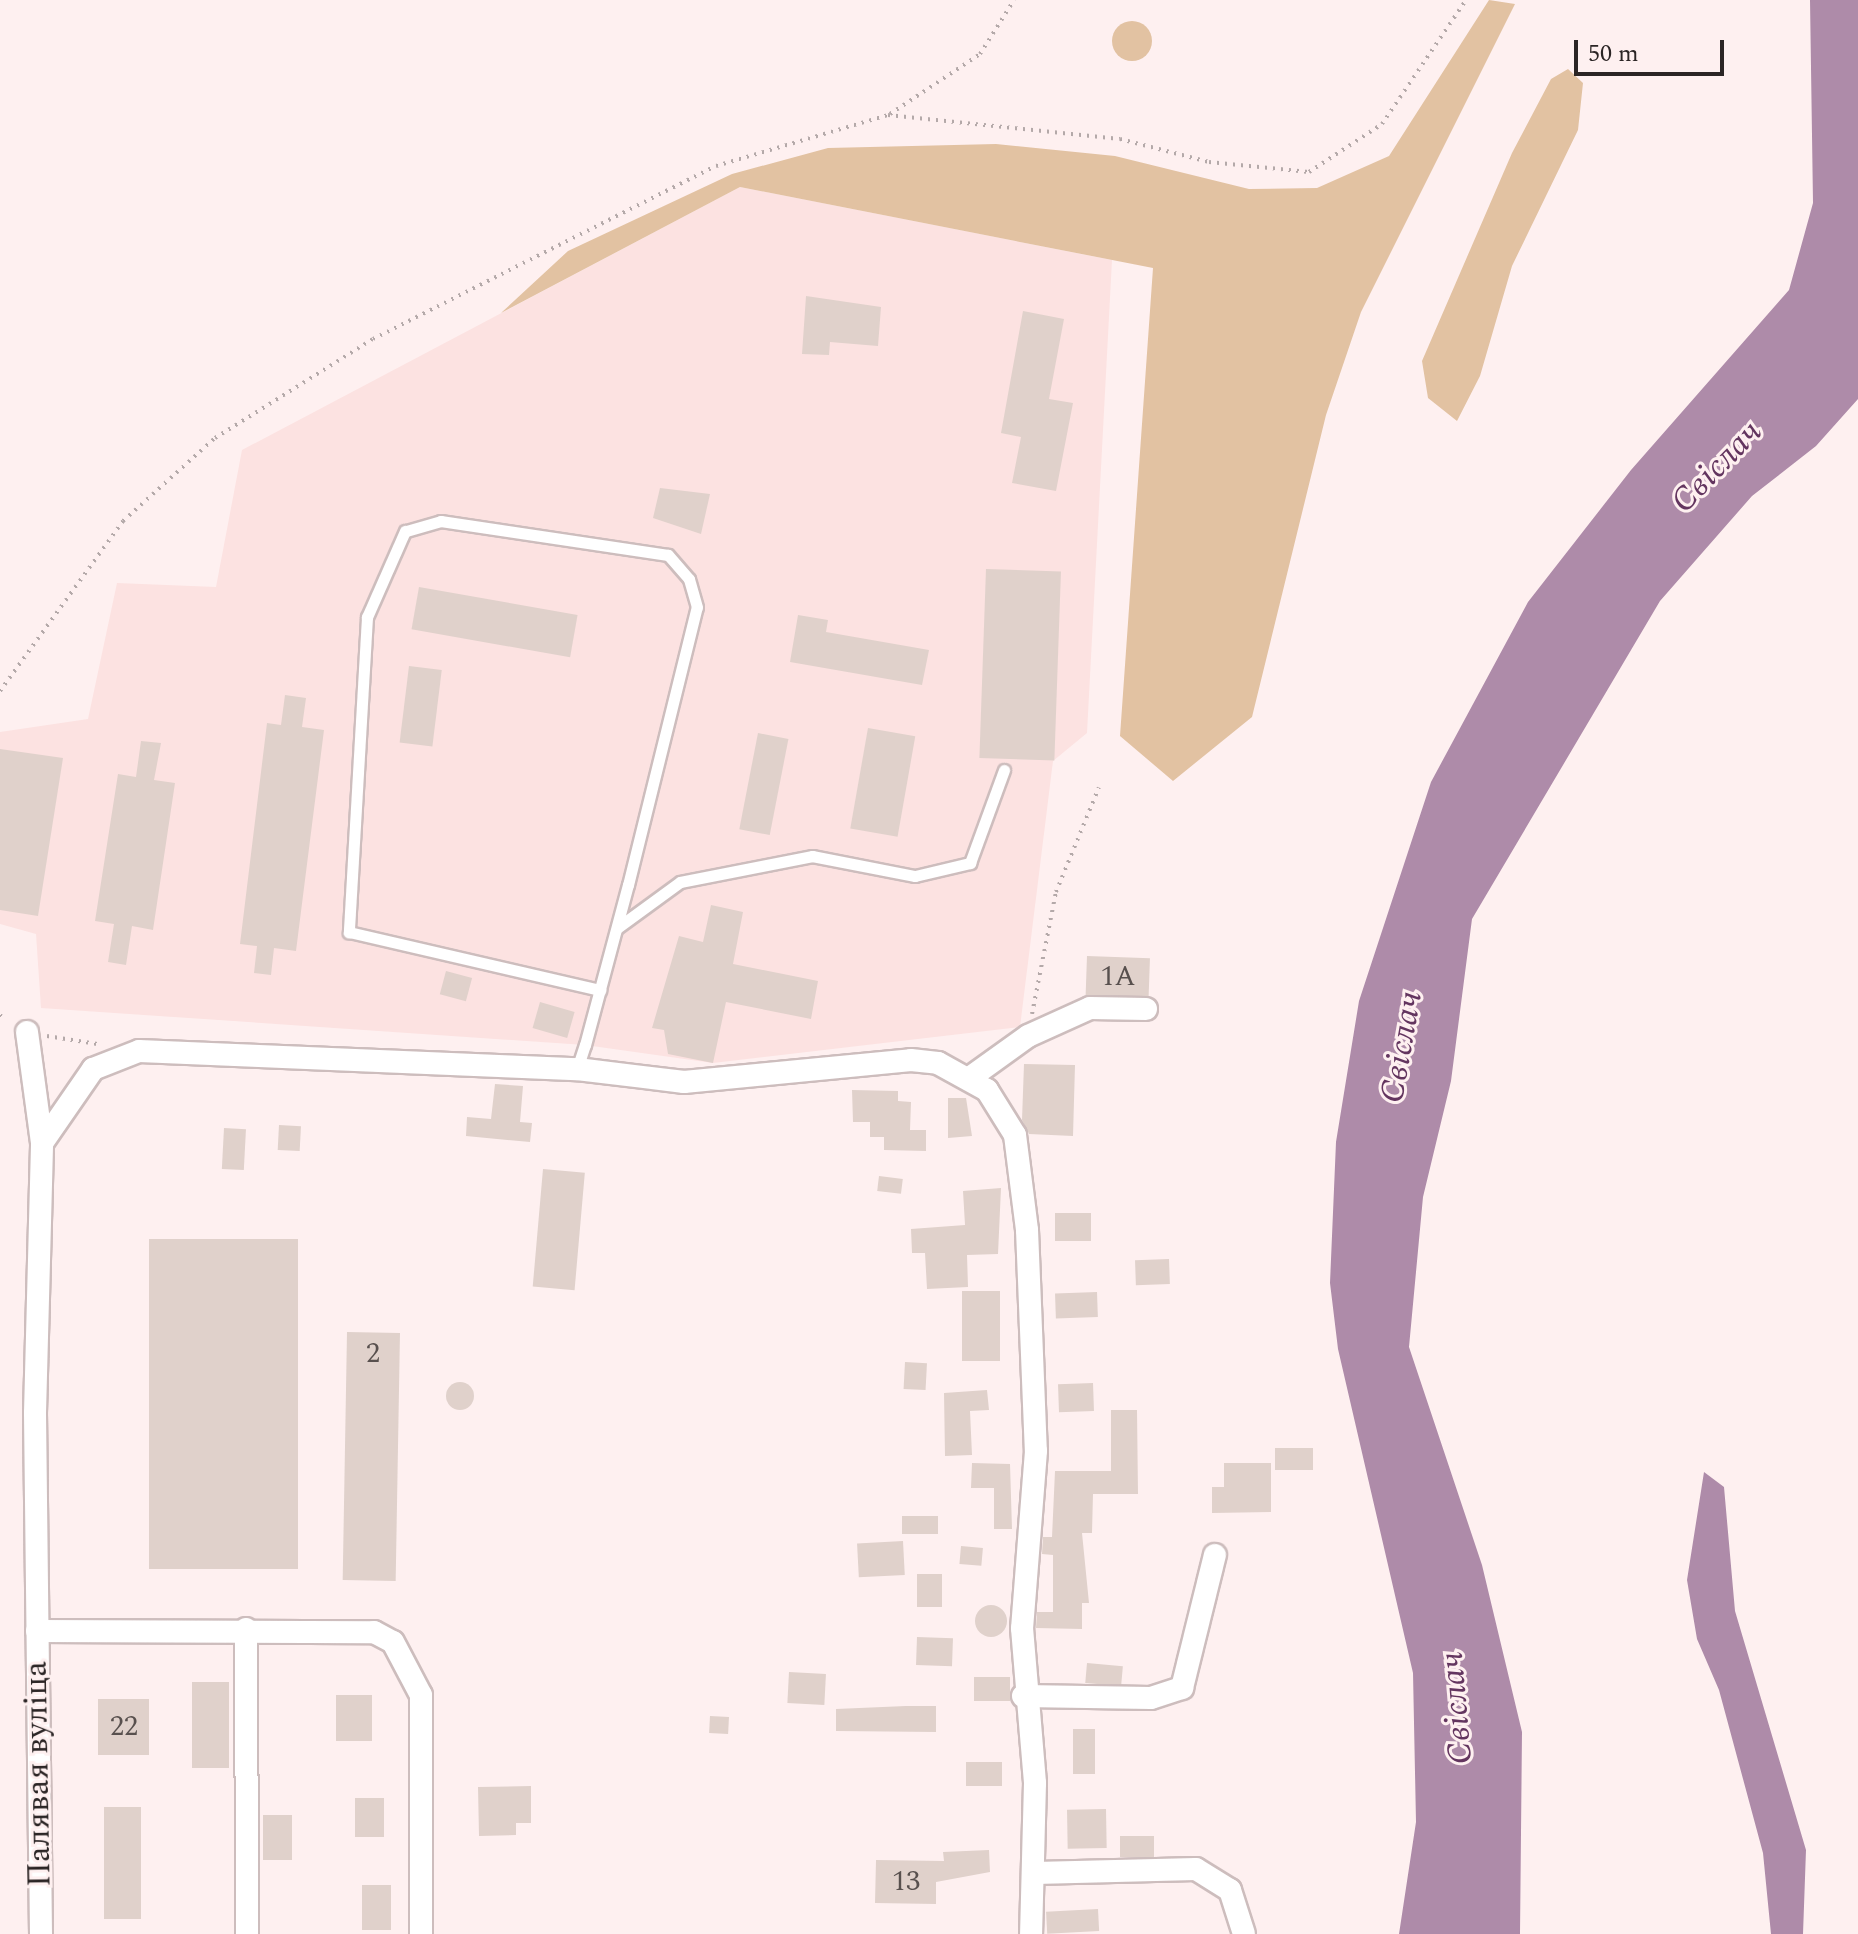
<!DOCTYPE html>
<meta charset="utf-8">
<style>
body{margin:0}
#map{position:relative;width:1858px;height:1934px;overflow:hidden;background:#fef0f0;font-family:Spectral,serif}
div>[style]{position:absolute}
.built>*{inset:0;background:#fce2e1}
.green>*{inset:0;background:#e2c2a2}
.round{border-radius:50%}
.water>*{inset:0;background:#ae8ba9}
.building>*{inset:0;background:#e0d1cb;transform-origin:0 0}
.path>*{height:4px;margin-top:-2px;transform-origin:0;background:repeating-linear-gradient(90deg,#b4a9a9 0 2px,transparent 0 8px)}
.roads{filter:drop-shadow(2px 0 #cdbdbd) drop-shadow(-2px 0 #cdbdbd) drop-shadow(0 2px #cdbdbd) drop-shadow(0 -2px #cdbdbd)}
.service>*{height:11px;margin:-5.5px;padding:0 5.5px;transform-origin:5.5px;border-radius:5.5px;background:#fff}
.minor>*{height:22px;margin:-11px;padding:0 11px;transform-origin:11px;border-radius:11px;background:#fff}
span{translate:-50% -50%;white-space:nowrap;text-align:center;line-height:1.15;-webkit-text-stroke:6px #fef0f0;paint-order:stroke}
.number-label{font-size:28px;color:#58504e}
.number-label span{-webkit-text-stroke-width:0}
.street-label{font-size:32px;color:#2b2525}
.water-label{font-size:34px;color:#63355f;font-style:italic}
.scale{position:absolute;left:1574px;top:40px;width:150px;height:36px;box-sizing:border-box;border:4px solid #2b2525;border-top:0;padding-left:10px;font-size:24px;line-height:28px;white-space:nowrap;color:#2b2525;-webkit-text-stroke:6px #fef0f0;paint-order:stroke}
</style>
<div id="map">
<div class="built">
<i style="clip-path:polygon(740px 187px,1112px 260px,1087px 733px,1053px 761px,1020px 1027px,713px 1063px,585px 1045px,41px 1008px,36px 934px,0 924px,0 732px,88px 719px,117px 583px,216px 587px,242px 450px)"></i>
</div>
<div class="green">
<i style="clip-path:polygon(1489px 0,1515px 4px,1361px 312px,1326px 415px,1252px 717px,1173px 781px,1120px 736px,1153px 268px,740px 187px,501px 313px,568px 251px,732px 174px,828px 148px,996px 144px,1115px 156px,1249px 189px,1317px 188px,1389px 156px)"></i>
<i class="round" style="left:1112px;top:21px;width:40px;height:40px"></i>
<i style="clip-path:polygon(1568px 69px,1583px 83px,1578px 130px,1512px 266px,1480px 376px,1457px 421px,1428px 398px,1422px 361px,1512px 153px,1551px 79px)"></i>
</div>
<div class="water">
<i style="clip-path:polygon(1810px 0,1858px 0,1858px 399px,1816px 446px,1752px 496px,1660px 601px,1472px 919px,1451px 1081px,1423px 1197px,1409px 1347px,1482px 1565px,1522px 1732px,1520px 1934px,1399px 1934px,1416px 1822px,1413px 1673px,1338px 1349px,1330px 1283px,1336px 1142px,1359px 1001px,1431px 782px,1528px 602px,1631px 470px,1789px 290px,1813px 203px)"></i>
<i style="clip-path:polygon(1704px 1472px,1724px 1487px,1735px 1611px,1806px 1850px,1803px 1934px,1771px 1934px,1763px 1853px,1719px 1690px,1697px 1639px,1687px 1580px)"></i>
</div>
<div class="building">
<i style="clip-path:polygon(806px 296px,881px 307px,878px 346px,830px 342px,829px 355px,802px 354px)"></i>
<i style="clip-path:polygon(1023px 311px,1064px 319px,1049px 399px,1073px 403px,1056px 491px,1012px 483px,1021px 437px,1001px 433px)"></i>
<i style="clip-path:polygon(660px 488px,710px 494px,701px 534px,653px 518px)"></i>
<i style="left:986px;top:569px;width:75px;height:189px;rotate:2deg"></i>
<i style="left:419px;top:587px;width:161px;height:43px;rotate:10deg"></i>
<i style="clip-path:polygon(798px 615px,828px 620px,826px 632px,929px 650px,922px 685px,790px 662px)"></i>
<i style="left:409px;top:666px;width:33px;height:77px;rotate:7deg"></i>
<i style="clip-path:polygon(285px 695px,306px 698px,302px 727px,324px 730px,296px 951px,274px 948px,271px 975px,254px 973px,257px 946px,240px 944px,267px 723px,281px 725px)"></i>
<i style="left:868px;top:728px;width:48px;height:102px;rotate:10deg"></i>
<i style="left:758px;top:733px;width:31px;height:98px;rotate:11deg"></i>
<i style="clip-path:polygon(141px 741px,161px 743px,154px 780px,175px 783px,153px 930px,132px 926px,126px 965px,108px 962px,114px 924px,95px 921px,118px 774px,136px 777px)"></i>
<i style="clip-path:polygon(0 749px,63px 758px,38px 916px,0 910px)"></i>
<i style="clip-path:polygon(711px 905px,743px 912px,733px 964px,818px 981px,811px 1019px,726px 1002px,713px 1063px,668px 1054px,664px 1030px,652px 1028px,679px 936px,703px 942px)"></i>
<i style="left:1087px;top:956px;width:63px;height:39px;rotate:2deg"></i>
<i style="left:446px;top:971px;width:27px;height:24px;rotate:15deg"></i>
<i style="left:540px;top:1002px;width:36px;height:27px;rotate:16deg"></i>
<i style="clip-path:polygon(1024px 1064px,1075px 1065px,1073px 1136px,1029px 1134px,1022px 1120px)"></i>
<i style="clip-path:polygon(495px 1084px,523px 1086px,520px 1122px,532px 1123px,530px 1142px,466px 1136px,467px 1117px,491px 1119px)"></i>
<i style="clip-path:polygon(852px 1090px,898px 1091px,898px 1101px,911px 1102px,910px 1130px,926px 1130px,926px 1151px,884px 1150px,884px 1137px,870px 1137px,870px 1122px,853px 1122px)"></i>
<i style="clip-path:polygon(948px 1098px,966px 1098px,972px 1136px,948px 1138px)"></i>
<i style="left:279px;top:1125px;width:22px;height:25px;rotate:3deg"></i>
<i style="left:224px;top:1128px;width:22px;height:41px;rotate:3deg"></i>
<i style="left:543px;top:1169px;width:42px;height:118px;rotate:5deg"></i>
<i style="left:879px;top:1176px;width:24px;height:15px;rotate:7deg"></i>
<i style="clip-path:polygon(1001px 1188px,998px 1254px,967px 1255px,968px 1287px,927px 1289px,925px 1253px,912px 1253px,911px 1229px,965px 1225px,963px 1191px)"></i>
<i style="left:1091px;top:1213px;width:28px;height:36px;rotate:90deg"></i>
<i style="left:149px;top:1239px;width:149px;height:330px"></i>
<i style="left:1169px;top:1259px;width:25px;height:34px;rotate:88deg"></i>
<i style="left:962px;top:1291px;width:38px;height:70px"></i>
<i style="left:1097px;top:1292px;width:25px;height:42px;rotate:88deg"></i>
<i style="left:347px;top:1332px;width:53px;height:248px;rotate:1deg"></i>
<i style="left:905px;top:1362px;width:22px;height:27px;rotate:3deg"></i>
<i class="round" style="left:446px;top:1382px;width:28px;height:28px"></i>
<i style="left:1093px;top:1383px;width:28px;height:35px;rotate:88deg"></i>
<i style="clip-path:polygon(987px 1390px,989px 1410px,970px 1411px,972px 1455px,945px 1456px,944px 1393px)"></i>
<i style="clip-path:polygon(1111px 1410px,1137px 1410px,1138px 1494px,1093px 1494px,1092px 1533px,1082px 1533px,1089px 1603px,1082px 1603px,1082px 1629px,1036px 1628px,1037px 1612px,1053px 1612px,1053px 1555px,1042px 1554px,1043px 1537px,1052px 1537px,1055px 1471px,1111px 1471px)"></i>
<i style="left:1275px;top:1448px;width:38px;height:22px"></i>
<i style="clip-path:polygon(972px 1463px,1010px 1464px,1012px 1529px,994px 1529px,994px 1488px,971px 1488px)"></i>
<i style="clip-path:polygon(1224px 1463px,1271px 1463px,1271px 1512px,1212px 1513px,1212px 1487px,1224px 1487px)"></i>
<i style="left:938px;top:1516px;width:18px;height:36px;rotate:90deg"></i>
<i style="left:903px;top:1541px;width:34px;height:46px;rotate:87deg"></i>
<i style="left:961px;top:1546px;width:22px;height:18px;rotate:5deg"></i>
<i style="left:917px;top:1574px;width:25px;height:33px"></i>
<i class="round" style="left:975px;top:1605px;width:32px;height:32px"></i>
<i style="left:917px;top:1637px;width:36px;height:28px;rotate:2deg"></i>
<i style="left:1087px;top:1663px;width:36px;height:20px;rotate:5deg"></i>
<i style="left:789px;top:1672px;width:37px;height:31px;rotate:3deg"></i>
<i style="left:974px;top:1677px;width:36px;height:24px"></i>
<i style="left:192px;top:1682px;width:37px;height:86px"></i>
<i style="left:336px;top:1695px;width:36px;height:46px"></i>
<i style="left:98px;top:1699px;width:51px;height:56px"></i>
<i style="clip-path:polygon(906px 1706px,936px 1706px,936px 1732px,836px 1731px,836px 1709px)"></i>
<i style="left:710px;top:1716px;width:19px;height:17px;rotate:3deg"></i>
<i style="left:1073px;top:1729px;width:22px;height:45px"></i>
<i style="left:966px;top:1762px;width:36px;height:24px"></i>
<i style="clip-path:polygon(531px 1786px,531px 1823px,516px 1823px,516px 1835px,479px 1836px,478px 1787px)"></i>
<i style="left:355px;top:1798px;width:29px;height:39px"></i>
<i style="left:104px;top:1807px;width:37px;height:112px"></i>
<i style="left:1106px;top:1809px;width:39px;height:39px;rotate:89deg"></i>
<i style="left:263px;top:1815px;width:29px;height:45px"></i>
<i style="left:1120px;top:1836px;width:34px;height:21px"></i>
<i style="clip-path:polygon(989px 1850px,990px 1872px,936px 1882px,936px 1904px,875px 1903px,876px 1860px,944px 1861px,943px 1852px)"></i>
<i style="left:362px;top:1885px;width:29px;height:45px"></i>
<i style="left:1098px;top:1909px;width:22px;height:52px;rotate:87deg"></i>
</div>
<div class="path">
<i style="left:890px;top:114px;width:108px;rotate:-33.7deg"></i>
<i style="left:980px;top:54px;width:64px;rotate:-57.8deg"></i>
<i style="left:0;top:691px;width:210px;rotate:-54.1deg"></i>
<i style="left:123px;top:521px;width:124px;rotate:-42.1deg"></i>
<i style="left:215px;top:438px;width:186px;rotate:-32.1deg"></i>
<i style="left:373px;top:339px;width:384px;rotate:-26.8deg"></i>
<i style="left:716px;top:166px;width:179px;rotate:-16.5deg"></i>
<i style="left:888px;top:115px;width:233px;rotate:5.9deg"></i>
<i style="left:1120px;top:139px;width:92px;rotate:14.5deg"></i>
<i style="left:1209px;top:162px;width:100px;rotate:5.7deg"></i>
<i style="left:1309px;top:172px;width:87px;rotate:-33.3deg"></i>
<i style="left:1382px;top:124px;width:150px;rotate:-55.9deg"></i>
<i style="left:1032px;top:1014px;width:124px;rotate:-78.9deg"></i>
<i style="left:1056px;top:892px;width:113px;rotate:-67.7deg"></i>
<i style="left:0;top:1015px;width:7px;rotate:45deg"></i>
<i style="left:47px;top:1036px;width:51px;rotate:9.1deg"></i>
</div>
<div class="roads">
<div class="service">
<i style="left:617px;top:928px;width:78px;rotate:-36.1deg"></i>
<i style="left:680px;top:882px;width:135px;rotate:-11.1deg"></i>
<i style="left:812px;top:856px;width:105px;rotate:11deg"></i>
<i style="left:915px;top:876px;width:57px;rotate:-13.3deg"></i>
<i style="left:970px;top:863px;width:99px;rotate:-69.9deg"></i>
<i style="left:577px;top:1069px;width:25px;rotate:-72deg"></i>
<i style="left:585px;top:1045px;width:166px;rotate:-75deg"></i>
<i style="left:628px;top:885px;width:286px;rotate:-76.1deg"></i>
<i style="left:697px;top:607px;width:29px;rotate:-106deg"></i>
<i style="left:689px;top:579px;width:32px;rotate:-131deg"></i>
<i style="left:668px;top:555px;width:230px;rotate:-171.5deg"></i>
<i style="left:441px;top:521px;width:37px;rotate:164deg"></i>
<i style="left:405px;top:531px;width:94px;rotate:113.8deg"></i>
<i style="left:367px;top:617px;width:316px;rotate:93.3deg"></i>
<i style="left:349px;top:932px;width:258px;rotate:13deg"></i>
</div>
<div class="minor">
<i style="left:27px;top:1032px;width:112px;rotate:82.3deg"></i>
<i style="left:971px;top:1077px;width:70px;rotate:-35.7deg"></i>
<i style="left:1028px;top:1036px;width:68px;rotate:-24.3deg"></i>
<i style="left:1090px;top:1008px;width:56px;rotate:1deg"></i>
<i style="left:246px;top:1629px;width:305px;rotate:89.8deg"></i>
<i style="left:37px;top:1631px;width:337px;rotate:0.2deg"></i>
<i style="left:374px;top:1632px;width:21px;rotate:28deg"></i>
<i style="left:393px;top:1642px;width:60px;rotate:62.2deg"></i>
<i style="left:421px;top:1695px;width:239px;rotate:90deg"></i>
<i style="left:1023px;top:1696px;width:128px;rotate:0.9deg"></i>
<i style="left:1151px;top:1698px;width:33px;rotate:-18deg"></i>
<i style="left:1182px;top:1688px;width:137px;rotate:-76.1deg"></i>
<i style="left:1035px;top:1873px;width:161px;rotate:-1.4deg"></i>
<i style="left:1196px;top:1869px;width:40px;rotate:32deg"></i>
<i style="left:1230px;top:1890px;width:46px;rotate:72.3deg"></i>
<i style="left:41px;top:1934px;width:521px;rotate:-90.66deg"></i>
<i style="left:35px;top:1413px;width:270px;rotate:-88.5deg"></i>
<i style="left:42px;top:1143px;width:90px;rotate:-55.4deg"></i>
<i style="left:93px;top:1069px;width:49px;rotate:-21.4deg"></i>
<i style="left:139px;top:1051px;width:438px;rotate:2.4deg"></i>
<i style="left:577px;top:1069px;width:108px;rotate:6.9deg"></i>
<i style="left:684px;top:1082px;width:228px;rotate:-5.5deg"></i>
<i style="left:911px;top:1060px;width:27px;rotate:6deg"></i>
<i style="left:938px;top:1063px;width:56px;rotate:28.9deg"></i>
<i style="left:987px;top:1090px;width:53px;rotate:58.1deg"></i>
<i style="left:1015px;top:1135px;width:96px;rotate:82.8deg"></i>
<i style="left:1027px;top:1230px;width:221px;rotate:87.7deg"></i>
<i style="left:1036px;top:1451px;width:178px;rotate:94.5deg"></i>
<i style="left:1022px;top:1628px;width:156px;rotate:85.2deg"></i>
<i style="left:1035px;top:1783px;width:151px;rotate:91.5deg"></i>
</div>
</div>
<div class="number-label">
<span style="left:1118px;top:977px">1А</span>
<span style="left:373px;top:1354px">2</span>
<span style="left:124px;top:1727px">22</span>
<span style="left:906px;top:1882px">13</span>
</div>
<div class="street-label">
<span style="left:39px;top:1774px;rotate:-91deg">Палявая вуліца</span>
</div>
<div class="water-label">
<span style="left:1717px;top:467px;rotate:-46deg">Свіслач</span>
<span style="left:1402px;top:1047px;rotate:-80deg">Свіслач</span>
<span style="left:1457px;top:1708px;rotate:-95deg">Свіслач</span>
</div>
<div class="scale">50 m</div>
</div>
